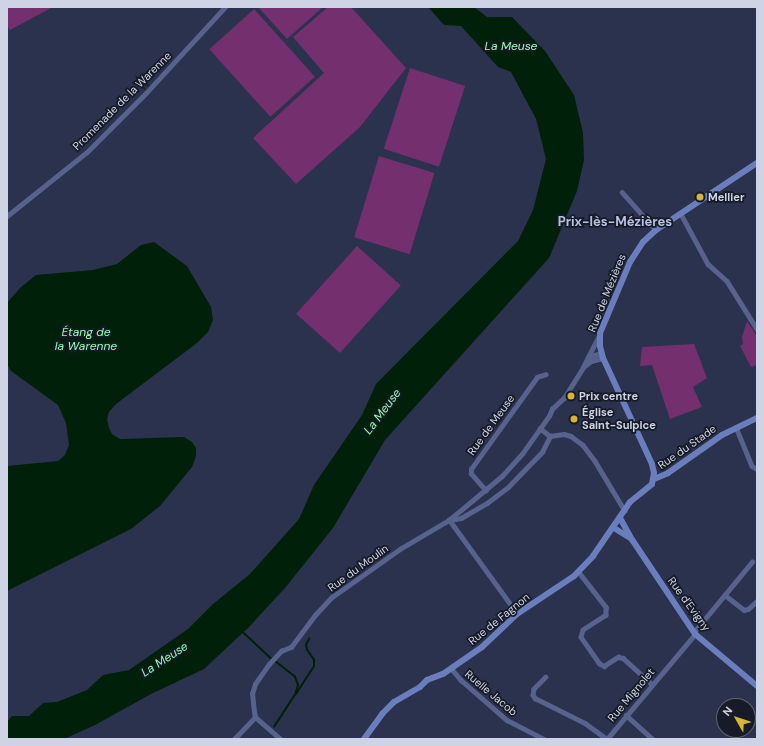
<!DOCTYPE html>
<meta charset="utf-8">
<style>
body{margin:0}
#map{position:relative;width:764px;height:746px;overflow:hidden;background:#2a324d;font-family:"DM Sans",sans-serif}
div>[style]{position:absolute}
.green>*{inset:0;background:#742f6f;transform-origin:0 0}
.water>*{inset:0;background:#002009}
.stream>*{height:1.5px;margin:-0.75px;padding:0 0.75px;transform-origin:0.75px;border-radius:0.75px;background:#002009}
.street>*{height:4.5px;margin:-2.25px;padding:0 2.25px;transform-origin:2.25px;border-radius:2.25px;background:#57638c}
.secondary>*{height:6px;margin:-3px;padding:0 3px;transform-origin:3px;border-radius:3px;background:#6a7dbd}
.dots>*{width:11px;height:11px;translate:-50% -50%;box-sizing:border-box;border:2px solid #171b27;border-radius:50%}
span{translate:-50% -50%;white-space:nowrap;text-align:center;line-height:1.15;-webkit-text-stroke:3.5px #171b27;paint-order:stroke}
.street-label{font-size:11px;color:#ced4e6}
.poi-label{font-size:11px;color:#ced4e6;font-weight:700}
.left{translate:0 -50%;text-align:left}
.water-label{font-size:12px;color:#94fbae;font-style:italic}
.quarter-label{font-size:13px;color:#b5c1e4;font-weight:700}
.frame{position:absolute;inset:0;border:8px solid #ced4e6;pointer-events:none}
.north{position:absolute;left:716px;top:698px;width:40px;height:40px;box-sizing:border-box;background:#171b27;border:1px solid #606573;border-radius:50%;rotate:309deg;font-size:11px;font-weight:700;line-height:16px;text-align:center;color:#ced4e6}
.north::after{content:'';display:block;margin:auto;width:14px;height:18px;background:#dab333;clip-path:polygon(50% 0,100% 100%,50% 72%,0 100%)}
</style>
<div id="map">
<div class="green">
<i style="clip-path:polygon(7px 7px,53px 7px,10px 30px,7px 26px)"></i>
<i style="clip-path:polygon(258px 7px,323px 7px,287px 39px)"></i>
<i style="clip-path:polygon(328px 7px,351px 7px,406px 68px,360px 127px,296px 184px,253px 138px,324px 73px,293px 37px)"></i>
<i style="left:254px;top:9px;width:91px;height:60px;rotate:48deg"></i>
<i style="left:410px;top:68px;width:58px;height:85px;rotate:18deg"></i>
<i style="left:379px;top:156px;width:58px;height:85px;rotate:17deg"></i>
<i style="left:357px;top:246px;width:59px;height:91px;rotate:42deg"></i>
<i style="clip-path:polygon(747px 321px,757px 336px,757px 365px,751px 367px,740px 346px,743px 344px,742px 337px)"></i>
<i style="clip-path:polygon(694px 344px,707px 378px,693px 387px,702px 407px,670px 419px,652px 365px,640px 366px,642px 347px)"></i>
</div>
<div class="water">
<i style="clip-path:polygon(428px 7px,474px 7px,487px 17px,512px 17px,545px 51px,574px 95px,583px 133px,584px 160px,577px 191px,549px 258px,385px 440px,333px 528px,285px 588px,249px 627px,204px 669px,151px 694px,95px 725px,64px 739px,7px 739px,7px 722px,12px 716px,29px 716px,43px 703px,57px 702px,87px 690px,103px 675px,129px 670px,188px 629px,213px 604px,250px 574px,299px 519px,314px 485px,362px 415px,376px 384px,518px 241px,533px 210px,546px 159px,536px 119px,511px 72px,498px 67px,461px 26px,444px 25px)"></i>
<i style="clip-path:polygon(154px 242px,187px 266px,211px 307px,213px 320px,208px 332px,197px 343px,116px 404px,109px 412px,107px 419px,109px 428px,112px 434px,120px 439px,184px 437px,192px 442px,196px 448px,196px 456px,192px 467px,160px 506px,131px 529px,7px 591px,7px 466px,58px 461px,65px 455px,69px 445px,66px 423px,58px 405px,11px 371px,7px 364px,7px 303px,20px 288px,36px 275px,93px 270px,117px 264px,141px 245px)"></i>
</div>
<div class="stream">
<i style="left:243px;top:632px;width:38px;rotate:43deg"></i>
<i style="left:296px;top:694px;width:33px;rotate:-57deg"></i>
<i style="left:314px;top:666px;width:6px;rotate:-90deg"></i>
<i style="left:314px;top:660px;width:12px;rotate:-125deg"></i>
<i style="left:307px;top:650px;width:5px;rotate:-101deg"></i>
<i style="left:306px;top:645px;width:7px;rotate:-63deg"></i>
<i style="left:274px;top:727px;width:38px;rotate:-57deg"></i>
<i style="left:295px;top:695px;width:10px;rotate:-73deg"></i>
<i style="left:298px;top:685px;width:9px;rotate:-111deg"></i>
<i style="left:295px;top:677px;width:24px;rotate:-142deg"></i>
</div>
<div class="street">
<i style="left:622px;top:192px;width:51px;rotate:48.2deg"></i>
<i style="left:681px;top:214px;width:57px;rotate:61.6deg"></i>
<i style="left:708px;top:264px;width:25px;rotate:42deg"></i>
<i style="left:727px;top:281px;width:57px;rotate:58deg"></i>
<i style="left:7px;top:216px;width:102px;rotate:-38.7deg"></i>
<i style="left:87px;top:152px;width:83px;rotate:-45deg"></i>
<i style="left:146px;top:93px;width:117px;rotate:-47.4deg"></i>
<i style="left:588px;top:357px;width:14px;rotate:-17deg"></i>
<i style="left:585px;top:366px;width:8px;rotate:-40deg"></i>
<i style="left:591px;top:361px;width:12px;rotate:-14deg"></i>
<i style="left:736px;top:427px;width:42px;rotate:67.7deg"></i>
<i style="left:752px;top:466px;width:6px;rotate:31deg"></i>
<i style="left:540px;top:428px;width:13px;rotate:39deg"></i>
<i style="left:550px;top:436px;width:14px;rotate:-8deg"></i>
<i style="left:564px;top:434px;width:7px;rotate:16deg"></i>
<i style="left:571px;top:436px;width:15px;rotate:37deg"></i>
<i style="left:583px;top:445px;width:20px;rotate:53deg"></i>
<i style="left:595px;top:461px;width:58px;rotate:59deg"></i>
<i style="left:486px;top:491px;width:23px;rotate:-131deg"></i>
<i style="left:471px;top:474px;width:5px;rotate:-90deg"></i>
<i style="left:471px;top:469px;width:113px;rotate:-54.3deg"></i>
<i style="left:537px;top:377px;width:9px;rotate:-18deg"></i>
<i style="left:578px;top:571px;width:46px;rotate:52.1deg"></i>
<i style="left:606px;top:607px;width:8px;rotate:90deg"></i>
<i style="left:606px;top:615px;width:27px;rotate:147deg"></i>
<i style="left:583px;top:630px;width:7px;rotate:106deg"></i>
<i style="left:581px;top:637px;width:32px;rotate:55deg"></i>
<i style="left:599px;top:663px;width:6px;rotate:31deg"></i>
<i style="left:604px;top:666px;width:17px;rotate:-33deg"></i>
<i style="left:618px;top:657px;width:5px;rotate:11deg"></i>
<i style="left:623px;top:658px;width:39px;rotate:42deg"></i>
<i style="left:725px;top:595px;width:24px;rotate:38deg"></i>
<i style="left:744px;top:610px;width:4px;rotate:-14deg"></i>
<i style="left:748px;top:609px;width:12px;rotate:-42deg"></i>
<i style="left:517px;top:614px;width:116px;rotate:-125.9deg"></i>
<i style="left:449px;top:520px;width:12px;rotate:-9deg"></i>
<i style="left:461px;top:518px;width:30px;rotate:-30deg"></i>
<i style="left:487px;top:503px;width:26px;rotate:-37deg"></i>
<i style="left:508px;top:487px;width:49px;rotate:-45.8deg"></i>
<i style="left:542px;top:452px;width:18px;rotate:-63deg"></i>
<i style="left:694px;top:632px;width:91px;rotate:-50.4deg"></i>
<i style="left:451px;top:668px;width:16px;rotate:50deg"></i>
<i style="left:461px;top:680px;width:61px;rotate:41deg"></i>
<i style="left:507px;top:720px;width:42px;rotate:27.2deg"></i>
<i style="left:546px;top:677px;width:17px;rotate:135deg"></i>
<i style="left:534px;top:689px;width:6px;rotate:99deg"></i>
<i style="left:533px;top:695px;width:4px;rotate:56deg"></i>
<i style="left:535px;top:698px;width:56px;rotate:26.6deg"></i>
<i style="left:585px;top:723px;width:27px;rotate:36deg"></i>
<i style="left:607px;top:739px;width:137px;rotate:-50deg"></i>
<i style="left:626px;top:715px;width:36px;rotate:42deg"></i>
<i style="left:234px;top:739px;width:30px;rotate:-46deg"></i>
<i style="left:280px;top:739px;width:33px;rotate:-139deg"></i>
<i style="left:255px;top:717px;width:5px;rotate:-101deg"></i>
<i style="left:254px;top:712px;width:18px;rotate:-96deg"></i>
<i style="left:252px;top:694px;width:10px;rotate:-73deg"></i>
<i style="left:255px;top:684px;width:24px;rotate:-55deg"></i>
<i style="left:269px;top:664px;width:18px;rotate:-47deg"></i>
<i style="left:281px;top:651px;width:11px;rotate:-22deg"></i>
<i style="left:291px;top:647px;width:40px;rotate:-53deg"></i>
<i style="left:315px;top:615px;width:25px;rotate:-47deg"></i>
<i style="left:332px;top:597px;width:83px;rotate:-35.2deg"></i>
<i style="left:400px;top:549px;width:57px;rotate:-30.6deg"></i>
<i style="left:449px;top:520px;width:69px;rotate:-39.7deg"></i>
<i style="left:502px;top:476px;width:30px;rotate:-48deg"></i>
<i style="left:522px;top:454px;width:47px;rotate:-54.6deg"></i>
<i style="left:549px;top:416px;width:8px;rotate:-67deg"></i>
<i style="left:552px;top:409px;width:16px;rotate:-43deg"></i>
<i style="left:564px;top:398px;width:36px;rotate:-58deg"></i>
<i style="left:583px;top:367px;width:36px;rotate:-63deg"></i>
</div>
<div class="secondary">
<i style="left:654px;top:479px;width:15px;rotate:-23deg"></i>
<i style="left:668px;top:473px;width:66px;rotate:-35.1deg"></i>
<i style="left:722px;top:435px;width:39px;rotate:-26deg"></i>
<i style="left:620px;top:518px;width:26px;rotate:61deg"></i>
<i style="left:633px;top:541px;width:112px;rotate:56.3deg"></i>
<i style="left:695px;top:634px;width:81px;rotate:40deg"></i>
<i style="left:614px;top:528px;width:19px;rotate:32deg"></i>
<i style="left:364px;top:739px;width:31px;rotate:-54deg"></i>
<i style="left:382px;top:714px;width:17px;rotate:-45deg"></i>
<i style="left:394px;top:702px;width:30px;rotate:-30deg"></i>
<i style="left:420px;top:687px;width:10px;rotate:-45deg"></i>
<i style="left:427px;top:680px;width:17px;rotate:-21deg"></i>
<i style="left:443px;top:674px;width:47px;rotate:-34.7deg"></i>
<i style="left:482px;top:647px;width:48px;rotate:-43.3deg"></i>
<i style="left:517px;top:614px;width:69px;rotate:-33.7deg"></i>
<i style="left:574px;top:576px;width:28px;rotate:-46deg"></i>
<i style="left:593px;top:556px;width:65px;rotate:-55.6deg"></i>
<i style="left:630px;top:502px;width:28px;rotate:-39deg"></i>
<i style="left:652px;top:484px;width:11px;rotate:-80deg"></i>
<i style="left:654px;top:473px;width:9px;rotate:-103deg"></i>
<i style="left:652px;top:464px;width:117px;rotate:-114.8deg"></i>
<i style="left:603px;top:358px;width:12px;rotate:-104deg"></i>
<i style="left:600px;top:346px;width:13px;rotate:-90deg"></i>
<i style="left:600px;top:333px;width:77px;rotate:-67.1deg"></i>
<i style="left:630px;top:262px;width:24px;rotate:-57deg"></i>
<i style="left:643px;top:242px;width:18px;rotate:-43deg"></i>
<i style="left:656px;top:230px;width:121px;rotate:-33.6deg"></i>
</div>
<div class="dots">
<i style="left:700px;top:197px;background:#dab333"></i>
<i style="left:571px;top:396px;background:#dab333"></i>
<i style="left:574px;top:419px;background:#dab333"></i>
</div>
<div class="street-label">
<span style="left:122px;top:101px;rotate:-45deg">Promenade de la Warenne</span>
<span style="left:607px;top:293px;rotate:-68deg">Rue de Mézières</span>
<span style="left:491px;top:425px;rotate:-54deg">Rue de Meuse</span>
<span style="left:687px;top:447px;rotate:-35deg">Rue du Stade</span>
<span style="left:358px;top:568px;rotate:-36deg">Rue du Moulin</span>
<span style="left:689px;top:604px;rotate:54deg">Rue d'Evigny</span>
<span style="left:499px;top:619px;rotate:-39deg">Rue de Fagnon</span>
<span style="left:491px;top:693px;rotate:40deg">Ruelle Jacob</span>
<span style="left:631px;top:695px;rotate:-50deg">Rue Mignolet</span>
</div>
<div class="poi-label">
<span class="left" style="left:708px;top:197px">Mellier</span>
<span class="left" style="left:579px;top:396px">Prix centre</span>
<span class="left" style="left:582px;top:419px">Église<br>Saint-Sulpice</span>
</div>
<div class="water-label">
<span style="left:511px;top:47px">La Meuse</span>
<span style="left:86px;top:340px">Étang de<br>la Warenne</span>
<span style="left:383px;top:412px;rotate:-53deg">La Meuse</span>
<span style="left:165px;top:660px;rotate:-33deg">La Meuse</span>
</div>
<div class="quarter-label">
<span style="left:615px;top:222px">Prix-lès-Mézières</span>
</div>
<div class="frame"></div>
<div class="north">N</div>
</div>
